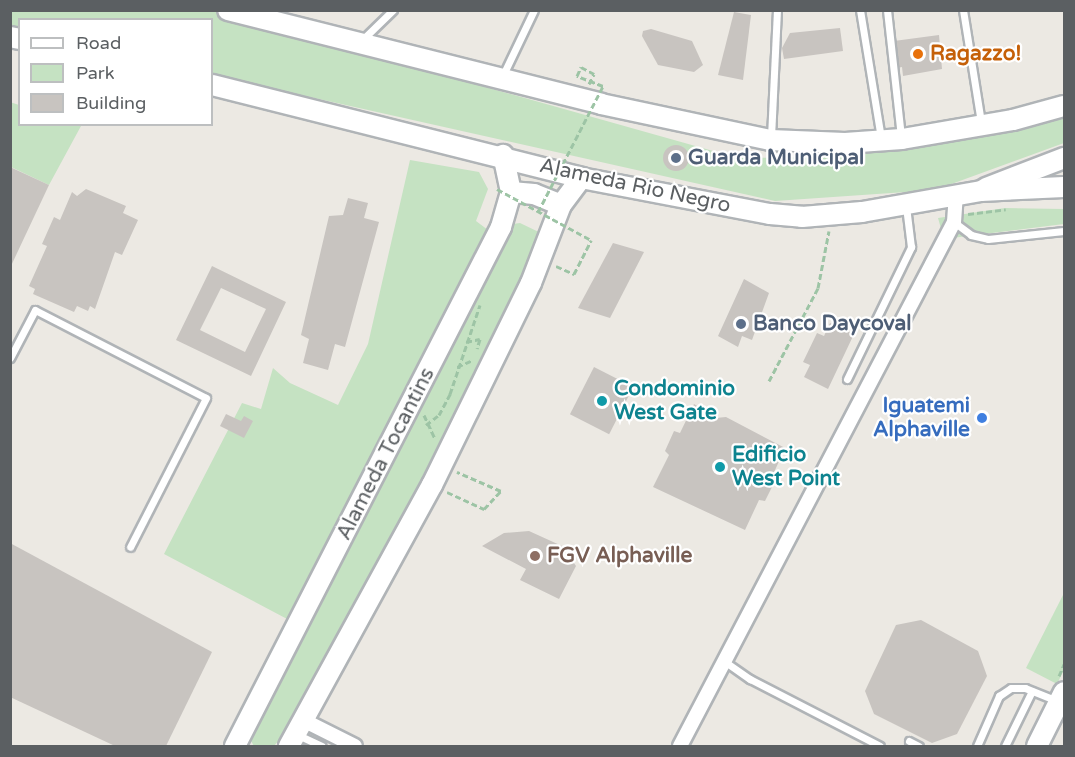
<!DOCTYPE html>
<style>
body{margin:0}
#map{position:relative;width:1075px;height:757px;overflow:hidden;background:#ece9e3;font-family:"Varela Round",sans-serif}
div>[style]{position:absolute}
.green>*{inset:0;background:#c5e2c2}
.building>*{inset:0;background:#c8c4c0;transform-origin:0 0}
.round{border-radius:50%}
.path>*{height:3px;margin-top:-1.5px;transform-origin:0;background:repeating-linear-gradient(90deg,#9dc4a5 0 6px,transparent 0 9px)}
.roads{filter:drop-shadow(2px 0 #b0b4b7) drop-shadow(-2px 0 #b0b4b7) drop-shadow(0 2px #b0b4b7) drop-shadow(0 -2px #b0b4b7)}
.lane>*{height:7px;margin:-3.5px;padding:0 3.5px;transform-origin:3.5px;border-radius:3.5px;background:#fff}
.street>*{height:14px;margin:-7px;padding:0 7px;transform-origin:7px;border-radius:7px;background:#fff}
.secondary>*{height:20px;margin:-10px;padding:0 10px;transform-origin:10px;border-radius:10px;background:#fff}
.path-bridge>*{height:3px;margin-top:-1.5px;transform-origin:0;background:repeating-linear-gradient(90deg,#9dc4a5 0 6px,transparent 0 9px)}
.dots>*{width:16px;height:16px;translate:-50% -50%;box-sizing:border-box;border:3px solid #fff;border-radius:50%}
span{translate:-50% -50%;white-space:nowrap;text-align:center;line-height:1.15;-webkit-text-stroke:4.5px #fff;paint-order:stroke}
.food-label{font-size:21px;color:#c56008;font-weight:700}
.left{translate:0 -50%;text-align:left}
.service-label{font-size:21px;color:#4e5e75;font-weight:700}
.street-label{font-size:21px;color:#5b5f62}
.culture-label{font-size:21px;color:#0d838f;font-weight:700}
.shop-label{font-size:21px;color:#366cbe;font-weight:700}
.right{translate:-100% -50%;text-align:right}
.education-label{font-size:21px;color:#785e54;font-weight:700}
.frame{position:absolute;inset:0;border:12px solid #5b5f62;pointer-events:none}
.legend{position:absolute;left:18px;top:18px;width:195px;height:108px;box-sizing:border-box;background:#fff;border:2px solid #bdbfc0;margin:0;padding:8px 10px;list-style:none;font-size:18px;color:#5b5f62}
.legend li{display:flex;align-items:center;gap:12px;height:30px}
.legend b{width:30px;border:2px solid #bdbfc0}
</style>
<div id="map">
<div class="green">
<i style="clip-path:polygon(11px 11px,215px 11px,738px 158px,816px 157px,950px 142px,1064px 117px,1064px 143px,935px 190px,775px 201px,212px 75px,212px 20px,20px 20px,19px 29px,11px 27px)"></i>
<i style="clip-path:polygon(10px 102px,19px 105px,20px 124px,81px 126px,49px 185px,11px 167px)"></i>
<i style="clip-path:polygon(410px 160px,479px 172px,488px 189px,476px 221px,488px 230px,289px 620px,164px 554px,242px 403px,261px 409px,273px 368px,290px 383px,338px 405px,368px 344px)"></i>
<i style="clip-path:polygon(1005px 208px,1064px 209px,1064px 224px,944px 239px,938px 218px)"></i>
<i style="clip-path:polygon(520px 223px,545px 235px,453px 428px,286px 732px,274px 746px,254px 746px,251px 741px,499px 248px,513px 224px)"></i>
<i style="clip-path:polygon(1064px 593px,1064px 670px,1057px 684px,1026px 668px)"></i>
</div>
<div class="building">
<i style="clip-path:polygon(734px 12px,751px 15px,743px 80px,718px 75px)"></i>
<i style="clip-path:polygon(840px 28px,843px 51px,784px 59px,782px 48px,790px 33px)"></i>
<i style="clip-path:polygon(651px 29px,692px 41px,703px 65px,694px 72px,658px 65px,642px 36px,643px 31px)"></i>
<i style="clip-path:polygon(939px 35px,942px 69px,903px 76px,902px 67px,897px 68px,894px 41px)"></i>
<i class="round" style="left:663px;top:145px;width:26px;height:26px"></i>
<i style="clip-path:polygon(10px 167px,49px 185px,10px 268px)"></i>
<i style="clip-path:polygon(86px 189px,126px 206px,123px 213px,138px 220px,122px 255px,115px 252px,95px 309px,90px 306px,88px 311px,77px 306px,74px 312px,33px 294px,35px 289px,29px 286px,47px 246px,42px 244px,54px 217px,60px 220px,72px 192px,77px 196px)"></i>
<i style="clip-path:polygon(348px 198px,368px 203px,364px 218px,379px 222px,345px 347px,335px 344px,328px 370px,303px 363px,309px 339px,301px 335px,329px 216px,343px 215px)"></i>
<i style="clip-path:polygon(613px 243px,644px 252px,610px 318px,578px 308px)"></i>
<i style="clip-path:polygon(evenodd,212px 266px,286px 302px,251px 376px,176px 340px,212px 266px,221px 288px,266px 309px,245px 352px,200px 330px,221px 288px)"></i>
<i style="clip-path:polygon(744px 279px,769px 293px,752px 340px,742px 336px,738px 347px,718px 336px)"></i>
<i style="clip-path:polygon(830px 323px,854px 334px,828px 389px,804px 377px,810px 365px,803px 362px,817px 333px,824px 336px)"></i>
<i style="left:594px;top:367px;width:44px;height:53px;rotate:27deg"></i>
<i style="clip-path:polygon(694px 404px,716px 418px,726px 417px,785px 448px,771px 479px,774px 483px,765px 501px,759px 500px,745px 530px,653px 487px,669px 455px,665px 451px,674px 431px,680px 433px)"></i>
<i style="clip-path:polygon(226px 414px,241px 421px,244px 416px,253px 421px,244px 438px,220px 426px)"></i>
<i style="clip-path:polygon(529px 531px,562px 546px,576px 566px,559px 599px,520px 580px,526px 569px,482px 546px,504px 533px)"></i>
<i style="clip-path:polygon(10px 543px,212px 652px,166px 746px,115px 746px,10px 697px)"></i>
<i style="clip-path:polygon(921px 620px,978px 651px,987px 676px,957px 734px,932px 743px,874px 714px,865px 691px,896px 625px)"></i>
</div>
<div class="path">
<i style="left:589px;top:84px;width:11px;rotate:-63deg"></i>
<i style="left:968px;top:214px;width:38px;rotate:-7deg"></i>
<i style="left:556px;top:266px;width:20px;rotate:24deg"></i>
<i style="left:574px;top:274px;width:38px;rotate:-63deg"></i>
<i style="left:466px;top:342px;width:14px;rotate:-12deg"></i>
<i style="left:480px;top:339px;width:10px;rotate:107deg"></i>
<i style="left:457px;top:367px;width:17px;rotate:-24deg"></i>
<i style="left:769px;top:381px;width:105px;rotate:-62.2deg"></i>
<i style="left:818px;top:288px;width:58px;rotate:-79.1deg"></i>
<i style="left:424px;top:415px;width:26px;rotate:65deg"></i>
<i style="left:426px;top:425px;width:16px;rotate:-38deg"></i>
<i style="left:439px;top:415px;width:24px;rotate:-62deg"></i>
<i style="left:450px;top:394px;width:94px;rotate:-71.4deg"></i>
<i style="left:447px;top:492px;width:41px;rotate:24.7deg"></i>
<i style="left:484px;top:509px;width:25px;rotate:-47deg"></i>
<i style="left:501px;top:491px;width:48px;rotate:-156.6deg"></i>
<i style="left:1059px;top:676px;width:13px;rotate:-67deg"></i>
</div>
<div class="roads">
<div class="lane">
<i style="left:860px;top:10px;width:130px;rotate:80.7deg"></i>
<i style="left:887px;top:10px;width:127px;rotate:83.7deg"></i>
<i style="left:963px;top:10px;width:114px;rotate:80.9deg"></i>
<i style="left:362px;top:40px;width:43px;rotate:-44.1deg"></i>
<i style="left:502px;top:77px;width:74px;rotate:-64.5deg"></i>
<i style="left:771px;top:137px;width:127px;rotate:-87.3deg"></i>
<i style="left:954px;top:222px;width:21px;rotate:37deg"></i>
<i style="left:971px;top:235px;width:17px;rotate:13deg"></i>
<i style="left:988px;top:239px;width:76px;rotate:-6deg"></i>
<i style="left:10px;top:358px;width:54px;rotate:-62.5deg"></i>
<i style="left:35px;top:310px;width:192px;rotate:27.2deg"></i>
<i style="left:206px;top:398px;width:167px;rotate:117deg"></i>
<i style="left:847px;top:379px;width:147px;rotate:-64.1deg"></i>
<i style="left:911px;top:247px;width:41px;rotate:-97deg"></i>
<i style="left:724px;top:661px;width:32px;rotate:35deg"></i>
<i style="left:750px;top:679px;width:146px;rotate:27.3deg"></i>
<i style="left:298px;top:735px;width:26px;rotate:25deg"></i>
<i style="left:909px;top:741px;width:11px;rotate:27deg"></i>
<i style="left:977px;top:746px;width:55px;rotate:-66.3deg"></i>
<i style="left:999px;top:696px;width:14px;rotate:-34deg"></i>
<i style="left:1011px;top:688px;width:14px"></i>
<i style="left:1025px;top:688px;width:35px;rotate:22deg"></i>
<i style="left:1005px;top:746px;width:61px;rotate:-63.9deg"></i>
</div>
<div class="street">
<i style="left:303px;top:720px;width:58px;rotate:26.6deg"></i>
<i style="left:680px;top:746px;width:591px;rotate:-62.39deg"></i>
<i style="left:954px;top:222px;width:26px;rotate:-86deg"></i>
</div>
<div class="secondary">
<i style="left:228px;top:10px;width:385px;rotate:14.1deg"></i>
<i style="left:601px;top:104px;width:173px;rotate:12deg"></i>
<i style="left:770px;top:140px;width:75px;rotate:2.3deg"></i>
<i style="left:845px;top:143px;width:57px;rotate:-4deg"></i>
<i style="left:902px;top:139px;width:113px;rotate:-9.7deg"></i>
<i style="left:1013px;top:120px;width:53px;rotate:-15.4deg"></i>
<i style="left:10px;top:37px;width:10px;rotate:11deg"></i>
<i style="left:212px;top:85px;width:381px;rotate:14.1deg"></i>
<i style="left:581px;top:178px;width:192px;rotate:10.8deg"></i>
<i style="left:770px;top:214px;width:32px;rotate:5deg"></i>
<i style="left:802px;top:217px;width:60px;rotate:-4.8deg"></i>
<i style="left:862px;top:212px;width:121px;rotate:-10deg"></i>
<i style="left:981px;top:191px;width:83px;rotate:-2.8deg"></i>
<i style="left:986px;top:188px;width:84px;rotate:-21deg"></i>
<i style="left:511px;top:192px;width:23px;rotate:5deg"></i>
<i style="left:534px;top:194px;width:29px;rotate:22deg"></i>
<i style="left:235px;top:746px;width:583px;rotate:-62.86deg"></i>
<i style="left:501px;top:227px;width:36px;rotate:-74deg"></i>
<i style="left:511px;top:192px;width:38px;rotate:-102deg"></i>
<i style="left:289px;top:746px;width:298px;rotate:-61.3deg"></i>
<i style="left:432px;top:485px;width:225px;rotate:-63.9deg"></i>
<i style="left:531px;top:283px;width:84px;rotate:-69deg"></i>
<i style="left:561px;top:205px;width:34px;rotate:-53deg"></i>
<i style="left:1037px;top:746px;width:60px;rotate:-63.4deg"></i>
</div>
</div>
<div class="path-bridge">
<i style="left:497px;top:189px;width:107px;rotate:28.5deg"></i>
<i style="left:538px;top:212px;width:142px;rotate:-62.7deg"></i>
<i style="left:603px;top:86px;width:28px;rotate:-159deg"></i>
<i style="left:577px;top:76px;width:10px;rotate:-66deg"></i>
<i style="left:581px;top:67px;width:15px;rotate:28deg"></i>
</div>
<div class="dots">
<i style="left:918px;top:54px;background:#e8710a"></i>
<i style="left:676px;top:158px;background:#5c6f8a"></i>
<i style="left:741px;top:324px;background:#5c6f8a"></i>
<i style="left:602px;top:401px;background:#0f9aa8"></i>
<i style="left:982px;top:418px;background:#3f7fe0"></i>
<i style="left:720px;top:467px;background:#0f9aa8"></i>
<i style="left:535px;top:556px;background:#8d6e63"></i>
</div>
<div class="food-label">
<span class="left" style="left:930px;top:54px">Ragazzo!</span>
</div>
<div class="service-label">
<span class="left" style="left:688px;top:158px">Guarda Municipal</span>
<span class="left" style="left:753px;top:324px">Banco Daycoval</span>
</div>
<div class="street-label">
<span style="left:635px;top:186px;rotate:12deg">Alameda Rio Negro</span>
<span style="left:386px;top:454px;rotate:-63deg">Alameda Tocantins</span>
</div>
<div class="culture-label">
<span class="left" style="left:614px;top:401px">Condominio<br>West Gate</span>
<span class="left" style="left:732px;top:467px">Edificio<br>West Point</span>
</div>
<div class="shop-label">
<span class="right" style="left:970px;top:418px">Iguatemi<br>Alphaville</span>
</div>
<div class="education-label">
<span class="left" style="left:547px;top:556px">FGV Alphaville</span>
</div>
<div class="frame"></div>
<ul class="legend">
<li><b style="height:8px;background:#fff"></b>Road</li>
<li><b style="height:16px;background:#c5e2c2"></b>Park</li>
<li><b style="height:16px;background:#c8c4c0"></b>Building</li>
</ul>
</div>
